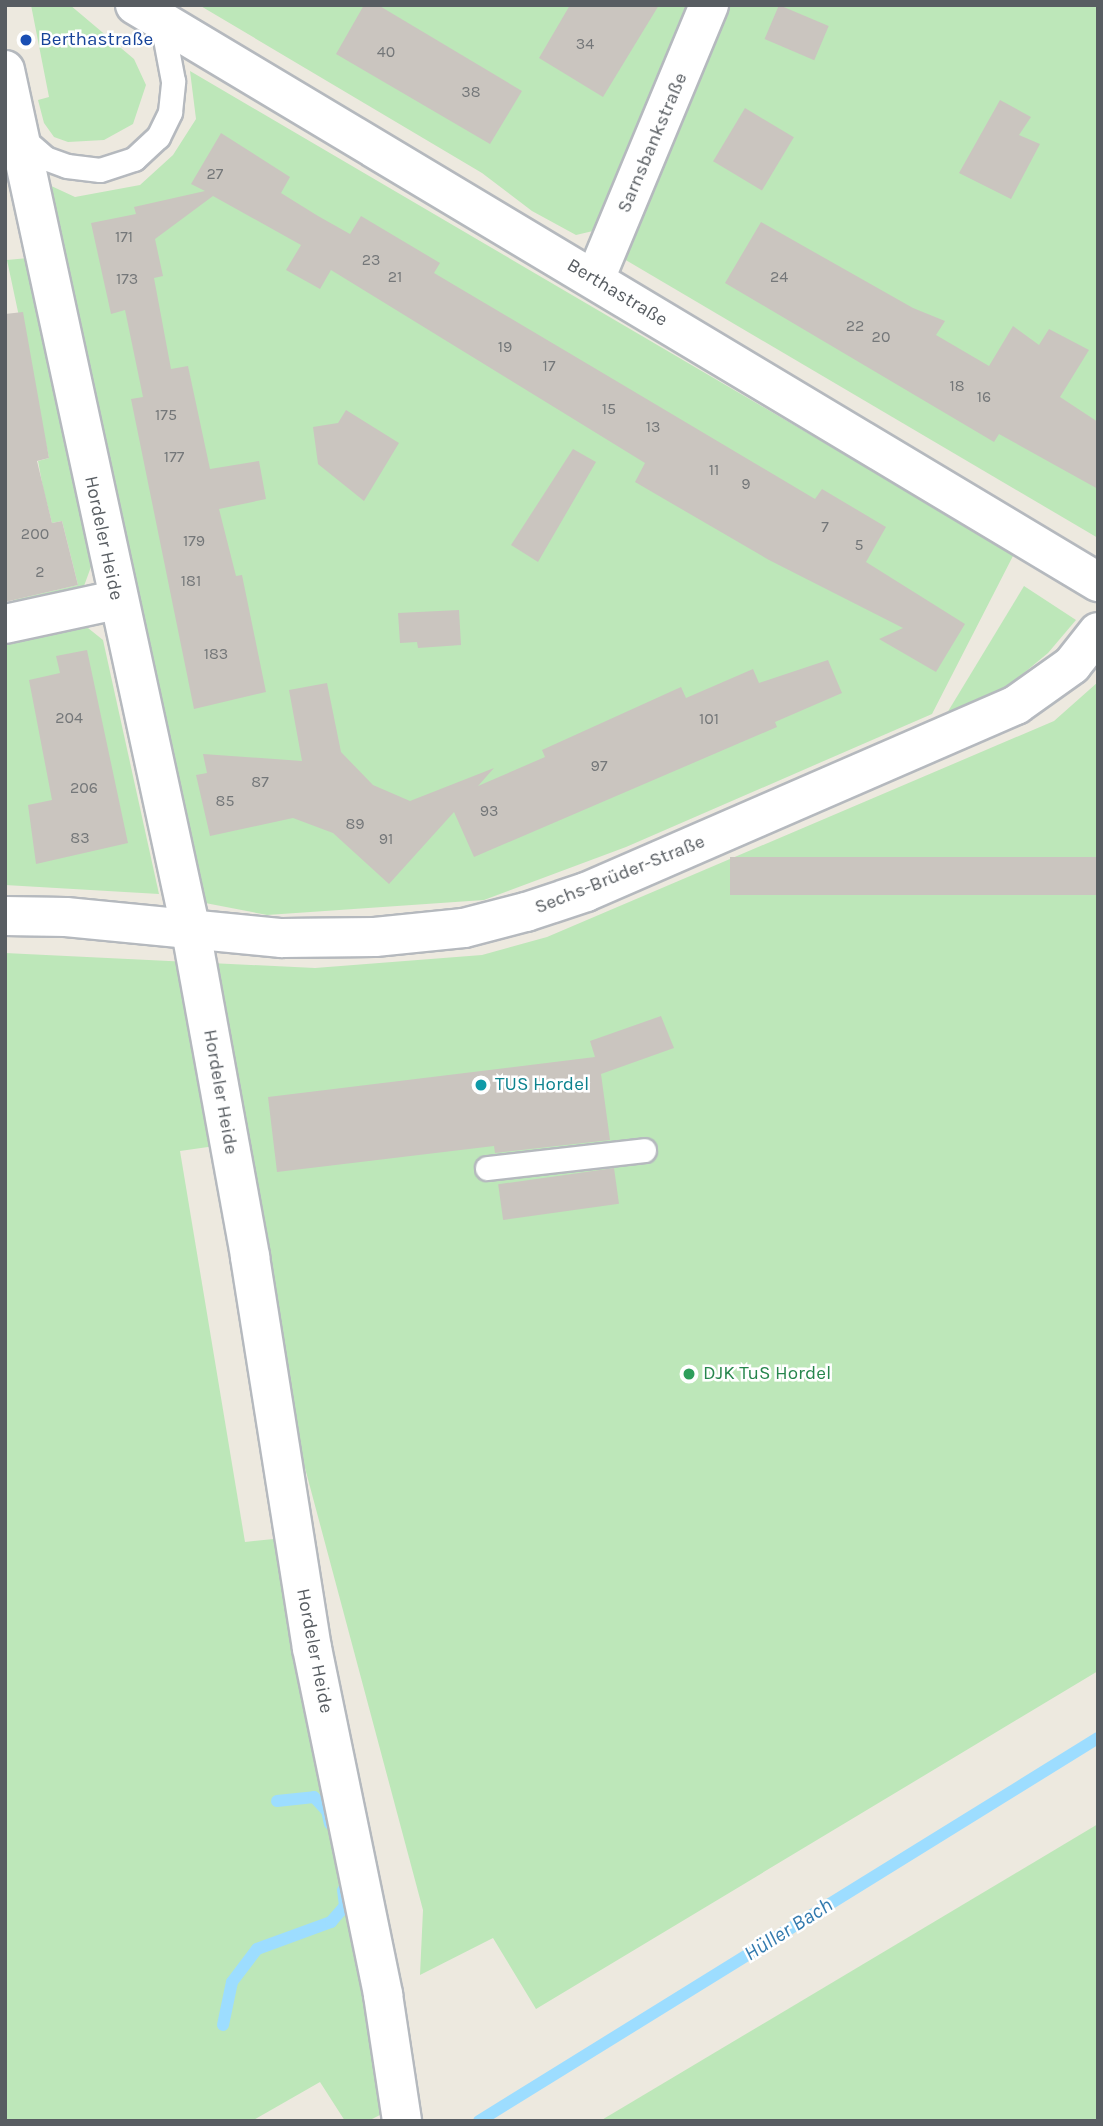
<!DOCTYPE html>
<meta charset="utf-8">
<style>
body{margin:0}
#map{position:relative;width:1103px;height:2126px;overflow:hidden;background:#ede9df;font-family:Karla,sans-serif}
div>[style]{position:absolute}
.green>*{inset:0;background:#bde7b9}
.stream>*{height:12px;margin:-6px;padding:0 6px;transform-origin:6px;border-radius:6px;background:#9dddff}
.building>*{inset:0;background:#cac5bf;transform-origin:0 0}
.roads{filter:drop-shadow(2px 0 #b5b9be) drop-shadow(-2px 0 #b5b9be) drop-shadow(0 2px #b5b9be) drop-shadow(0 -2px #b5b9be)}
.lane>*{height:23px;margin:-11.5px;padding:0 11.5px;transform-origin:11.5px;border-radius:11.5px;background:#fff}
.street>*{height:38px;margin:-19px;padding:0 19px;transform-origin:19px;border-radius:19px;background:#fff}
.dots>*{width:19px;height:19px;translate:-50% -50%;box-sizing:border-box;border:4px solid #fff;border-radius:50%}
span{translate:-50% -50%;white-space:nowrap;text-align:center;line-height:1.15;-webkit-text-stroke:5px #fff;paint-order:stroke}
.number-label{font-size:16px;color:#747779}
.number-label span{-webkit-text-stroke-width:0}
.transit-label{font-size:19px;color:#164399}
.left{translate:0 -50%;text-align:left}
.street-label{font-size:19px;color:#585d62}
.culture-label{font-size:19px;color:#0d838f}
.leisure-label{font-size:19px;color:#27864d}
.water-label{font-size:21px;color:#337aae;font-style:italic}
.frame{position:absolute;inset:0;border:7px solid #585d62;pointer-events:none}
</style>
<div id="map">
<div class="green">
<i style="clip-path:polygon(31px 5px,70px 5px,134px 59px,146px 85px,133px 124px,104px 140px,68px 142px,54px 137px,44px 123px,38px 100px,49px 97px)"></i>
<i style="clip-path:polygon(199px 5px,694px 5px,636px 157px,593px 231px,576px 235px,532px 211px,482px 173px)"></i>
<i style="clip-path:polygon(725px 5px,1098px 5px,1098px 538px,624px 259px)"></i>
<i style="clip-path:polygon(190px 71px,1014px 554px,932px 714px,626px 847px,484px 900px,267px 915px,200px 902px,47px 184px,75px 197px,140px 185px,173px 155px,196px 119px)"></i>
<i style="clip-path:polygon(28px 258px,92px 564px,84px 586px,75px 591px,14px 605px,13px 600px,78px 585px,62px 521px,52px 523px,43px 488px,38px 461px,49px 458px,7px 260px)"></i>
<i style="clip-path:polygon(1024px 586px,1076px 620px,1048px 653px,996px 696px,944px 718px)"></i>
<i style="clip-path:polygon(76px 626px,88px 628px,103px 640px,159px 894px,5px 885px,5px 640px)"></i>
<i style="clip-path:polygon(1098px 682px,1098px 1671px,536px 2009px,493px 1938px,420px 1975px,423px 1910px,266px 1322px,229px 1144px,180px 1151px,245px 1542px,293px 1537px,400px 2105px,368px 2121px,345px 2121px,320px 2082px,252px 2121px,5px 2121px,5px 953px,315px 968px,482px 955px,547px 937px,1054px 721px)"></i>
<i style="clip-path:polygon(1098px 1824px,1098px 2121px,600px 2121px)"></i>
</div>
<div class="stream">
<i style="left:277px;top:1801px;width:37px;rotate:-6deg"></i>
<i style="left:314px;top:1797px;width:19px;rotate:47deg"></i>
<i style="left:327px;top:1811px;width:13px;rotate:77deg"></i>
<i style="left:223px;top:2025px;width:44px;rotate:-78.2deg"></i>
<i style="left:232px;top:1982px;width:41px;rotate:-52.9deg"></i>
<i style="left:257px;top:1949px;width:79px;rotate:-20deg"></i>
<i style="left:331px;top:1922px;width:21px;rotate:-49deg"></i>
<i style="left:345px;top:1906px;width:16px;rotate:-97deg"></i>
<i style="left:479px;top:2121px;width:728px;rotate:-31.75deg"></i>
</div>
<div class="building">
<i style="clip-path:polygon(364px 5px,378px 5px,522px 91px,490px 144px,336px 54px)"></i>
<i style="clip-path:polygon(570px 5px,659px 5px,603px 97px,539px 58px)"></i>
<i style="left:779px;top:5px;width:54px;height:37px;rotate:23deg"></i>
<i style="clip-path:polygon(1000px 100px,1031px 117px,1019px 135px,1040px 144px,1011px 199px,959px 173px)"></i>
<i style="left:745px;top:108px;width:57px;height:62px;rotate:31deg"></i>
<i style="clip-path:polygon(221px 133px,290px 177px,281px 193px,318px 216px,350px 234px,361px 216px,440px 263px,434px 273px,586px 363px,815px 499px,822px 489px,886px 527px,866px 562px,965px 624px,936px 672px,879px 639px,903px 628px,769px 560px,635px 482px,645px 463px,331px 270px,320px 289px,286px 270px,301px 245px,213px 196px,155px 239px,163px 276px,154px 278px,171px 369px,188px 366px,210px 469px,259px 461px,266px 499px,219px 509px,236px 576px,242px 575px,266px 692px,194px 709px,131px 399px,143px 397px,125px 310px,111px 314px,91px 223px,136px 214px,134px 207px,205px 191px,191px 184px)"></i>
<i style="clip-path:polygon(761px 222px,913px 308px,945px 321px,936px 335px,989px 366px,1013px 326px,1039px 345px,1049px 329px,1089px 350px,1060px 397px,1098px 422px,1098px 489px,999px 434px,994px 442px,725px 283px)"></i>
<i style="clip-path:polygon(23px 312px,49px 458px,37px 461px,52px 523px,62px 521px,78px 585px,5px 602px,5px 314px)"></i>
<i style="clip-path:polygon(346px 410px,399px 443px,364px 501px,318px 464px,313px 427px,338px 423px)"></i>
<i style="clip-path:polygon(573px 449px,596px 462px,538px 562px,511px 545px)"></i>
<i style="clip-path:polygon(459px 610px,461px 645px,418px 648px,417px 642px,400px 643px,398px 613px)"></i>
<i style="clip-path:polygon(87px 650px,128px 843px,36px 864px,28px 805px,52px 800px,29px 680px,60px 673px,56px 656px)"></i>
<i style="clip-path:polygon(828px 660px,842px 693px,775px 722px,777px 727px,474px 857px,454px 812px,389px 884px,333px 833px,293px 818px,210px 836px,196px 775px,207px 773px,203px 754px,302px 761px,289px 690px,327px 683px,341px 752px,373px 785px,410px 801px,494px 768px,478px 786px,545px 757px,542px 750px,681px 687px,686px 698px,753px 669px,759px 683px)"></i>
<i style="left:1098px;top:857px;width:38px;height:368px;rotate:90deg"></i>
<i style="clip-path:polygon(661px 1016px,674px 1048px,601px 1074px,610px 1140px,495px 1153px,494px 1146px,277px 1172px,268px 1097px,595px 1057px,590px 1041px)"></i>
<i style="left:614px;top:1168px;width:36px;height:117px;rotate:82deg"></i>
</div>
<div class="roads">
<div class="lane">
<i style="left:20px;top:136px;width:33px;rotate:41deg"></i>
<i style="left:45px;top:158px;width:23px;rotate:20deg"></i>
<i style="left:67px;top:166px;width:33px;rotate:7deg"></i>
<i style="left:100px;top:170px;width:36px;rotate:-18deg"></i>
<i style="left:134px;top:159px;width:33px;rotate:-43deg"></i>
<i style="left:158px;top:137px;width:28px;rotate:-64deg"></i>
<i style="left:170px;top:112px;width:31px;rotate:-84deg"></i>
<i style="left:173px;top:81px;width:59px;rotate:-100.7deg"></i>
<i style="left:487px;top:1168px;width:158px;rotate:-6.5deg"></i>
</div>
<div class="street">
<i style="left:135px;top:5px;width:1123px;rotate:30.93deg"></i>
<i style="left:5px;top:70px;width:881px;rotate:77.81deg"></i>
<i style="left:191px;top:931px;width:331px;rotate:79.7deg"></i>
<i style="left:250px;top:1257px;width:396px;rotate:81deg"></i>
<i style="left:312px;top:1648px;width:354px;rotate:78.4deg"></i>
<i style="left:383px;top:1995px;width:127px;rotate:81.4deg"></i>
<i style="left:595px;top:279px;width:297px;rotate:-67.4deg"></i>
<i style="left:5px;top:624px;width:114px;rotate:-12.2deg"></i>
<i style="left:5px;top:916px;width:61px;rotate:0.9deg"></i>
<i style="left:66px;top:917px;width:217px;rotate:5.6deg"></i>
<i style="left:282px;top:938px;width:93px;rotate:-0.6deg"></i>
<i style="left:375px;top:937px;width:89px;rotate:-5.8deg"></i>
<i style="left:464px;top:928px;width:64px;rotate:-14.5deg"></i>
<i style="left:526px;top:912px;width:63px;rotate:-18.4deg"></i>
<i style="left:586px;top:892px;width:469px;rotate:-23.5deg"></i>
<i style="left:1016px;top:705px;width:69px;rotate:-35.5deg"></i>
<i style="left:1072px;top:665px;width:42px;rotate:-51.8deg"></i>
</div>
</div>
<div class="dots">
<i style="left:26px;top:40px;background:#1a4fb4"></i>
<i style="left:481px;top:1085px;background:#0f9aa8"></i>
<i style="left:689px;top:1374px;background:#2e9e5b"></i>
</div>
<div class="number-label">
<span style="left:585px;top:44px">34</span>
<span style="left:386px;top:52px">40</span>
<span style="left:471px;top:92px">38</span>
<span style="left:215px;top:174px">27</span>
<span style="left:124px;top:237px">171</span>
<span style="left:371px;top:260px">23</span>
<span style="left:395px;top:277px">21</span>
<span style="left:779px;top:277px">24</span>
<span style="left:127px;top:279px">173</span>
<span style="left:855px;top:326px">22</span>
<span style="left:881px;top:337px">20</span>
<span style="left:505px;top:347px">19</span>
<span style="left:549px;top:366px">17</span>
<span style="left:957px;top:386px">18</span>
<span style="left:984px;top:397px">16</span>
<span style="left:609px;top:409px">15</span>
<span style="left:166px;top:415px">175</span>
<span style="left:653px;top:427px">13</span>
<span style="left:174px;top:457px">177</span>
<span style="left:714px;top:470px">11</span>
<span style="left:746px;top:484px">9</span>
<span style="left:825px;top:527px">7</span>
<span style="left:35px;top:534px">200</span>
<span style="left:194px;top:541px">179</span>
<span style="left:859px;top:545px">5</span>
<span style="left:40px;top:572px">2</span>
<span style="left:191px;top:581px">181</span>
<span style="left:216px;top:654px">183</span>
<span style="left:69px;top:718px">204</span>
<span style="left:709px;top:719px">101</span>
<span style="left:599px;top:766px">97</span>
<span style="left:260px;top:782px">87</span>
<span style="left:84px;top:788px">206</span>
<span style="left:225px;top:801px">85</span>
<span style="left:489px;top:811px">93</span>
<span style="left:355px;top:824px">89</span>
<span style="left:80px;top:838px">83</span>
<span style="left:386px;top:839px">91</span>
</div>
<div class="transit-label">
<span class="left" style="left:40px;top:40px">Berthastraße</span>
</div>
<div class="street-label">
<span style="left:653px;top:143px;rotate:-67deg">Sarnsbankstraße</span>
<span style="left:617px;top:293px;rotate:31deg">Berthastraße</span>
<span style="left:103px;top:538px;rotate:78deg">Hordeler Heide</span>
<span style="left:620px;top:875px;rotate:-22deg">Sechs-Brüder-Straße</span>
<span style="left:220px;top:1092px;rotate:80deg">Hordeler Heide</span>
<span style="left:314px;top:1651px;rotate:79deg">Hordeler Heide</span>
</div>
<div class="culture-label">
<span class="left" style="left:495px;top:1085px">TUS Hordel</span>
</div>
<div class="leisure-label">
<span class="left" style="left:703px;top:1374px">DJK TuS Hordel</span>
</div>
<div class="water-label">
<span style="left:788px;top:1929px;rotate:-32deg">Hüller Bach</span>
</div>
<div class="frame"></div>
</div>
